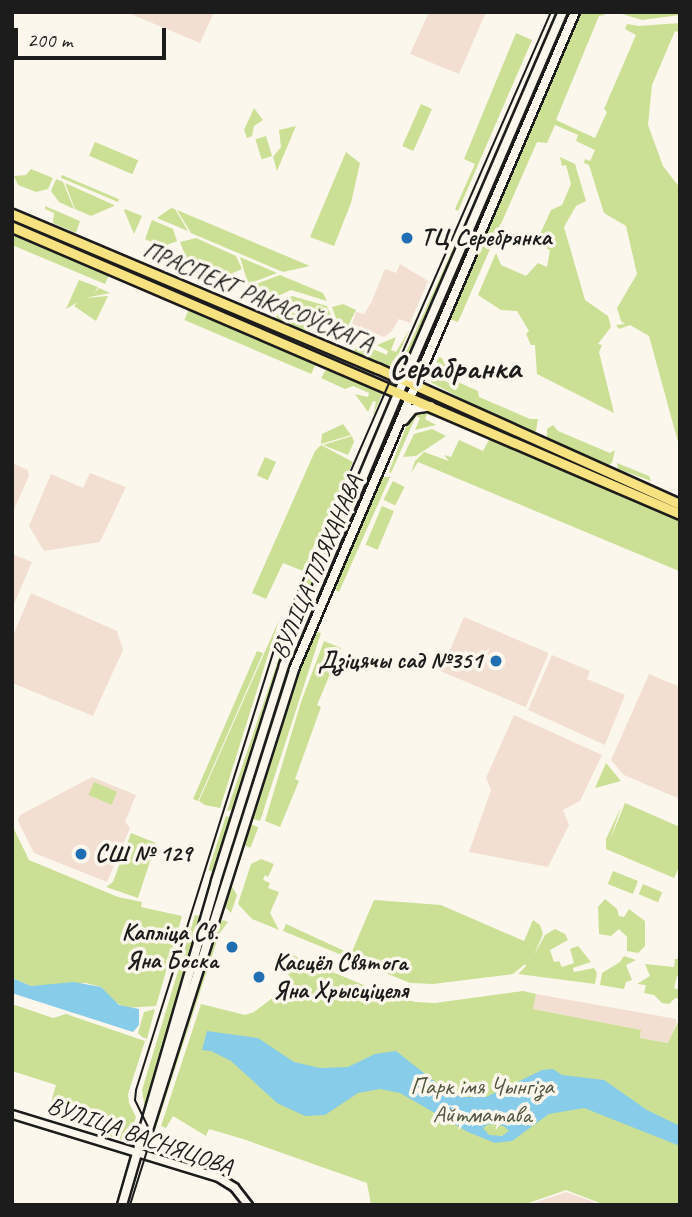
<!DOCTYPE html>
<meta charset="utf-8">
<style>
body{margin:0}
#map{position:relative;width:692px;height:1217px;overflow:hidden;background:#fbf7ec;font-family:Caveat,sans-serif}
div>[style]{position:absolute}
.built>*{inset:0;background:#f3dfd2;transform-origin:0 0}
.green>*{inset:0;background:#cbe095;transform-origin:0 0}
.water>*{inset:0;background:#87cce9}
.roads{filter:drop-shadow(2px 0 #1c1c1c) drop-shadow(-2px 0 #1c1c1c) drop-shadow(0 2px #1c1c1c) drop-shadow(0 -2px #1c1c1c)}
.tertiary>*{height:7px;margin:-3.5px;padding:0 3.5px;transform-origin:3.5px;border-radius:3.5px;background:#fbf7ec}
.secondary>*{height:8px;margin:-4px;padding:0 4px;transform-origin:4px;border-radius:4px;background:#fbf7ec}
.primary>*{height:9px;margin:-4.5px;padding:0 4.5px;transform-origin:4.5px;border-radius:4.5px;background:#f7e281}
.tram>*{height:2px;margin:-1px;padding:0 1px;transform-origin:1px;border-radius:1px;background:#1c1c1c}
.dots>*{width:19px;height:19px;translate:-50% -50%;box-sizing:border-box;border:4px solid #fbf7ec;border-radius:50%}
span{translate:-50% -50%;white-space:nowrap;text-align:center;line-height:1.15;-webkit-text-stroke:7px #fbf7ec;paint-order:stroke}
.poi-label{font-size:24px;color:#1c1c1c;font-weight:700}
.left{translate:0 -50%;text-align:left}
.right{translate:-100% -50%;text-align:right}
.street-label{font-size:24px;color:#1c1c1c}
.park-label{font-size:24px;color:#515740}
.district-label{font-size:32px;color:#1c1c1c;font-weight:700}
.frame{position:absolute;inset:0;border:14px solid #1c1c1c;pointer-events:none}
.scale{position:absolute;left:14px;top:28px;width:152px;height:32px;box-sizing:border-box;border:4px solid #1c1c1c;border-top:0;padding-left:9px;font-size:21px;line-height:24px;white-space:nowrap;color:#1c1c1c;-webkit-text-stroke:5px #fbf7ec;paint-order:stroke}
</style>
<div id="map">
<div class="built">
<i style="clip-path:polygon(126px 12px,214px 12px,200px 43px)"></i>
<i style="clip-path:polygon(429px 12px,486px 12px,459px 74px,410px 54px)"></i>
<i style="clip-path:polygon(400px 264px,428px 281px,410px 323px,399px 319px,391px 332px,384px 337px,352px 324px,356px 312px,364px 314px,371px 303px,385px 269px,396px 273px)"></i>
<i style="clip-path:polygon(12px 463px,28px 470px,29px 476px,12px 514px)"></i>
<i style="clip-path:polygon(90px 473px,126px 487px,100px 542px,44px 551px,29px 526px,51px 474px,83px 488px)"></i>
<i style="clip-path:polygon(12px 554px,32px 562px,12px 609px)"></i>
<i style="clip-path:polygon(31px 593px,117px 631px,123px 650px,93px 716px,12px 683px,12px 638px)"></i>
<i style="left:464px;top:617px;width:92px;height:59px;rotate:23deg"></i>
<i style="clip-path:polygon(552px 655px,590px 671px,587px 679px,625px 695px,605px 745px,528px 710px)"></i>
<i style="clip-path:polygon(649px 674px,680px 687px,680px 799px,624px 775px,611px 760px)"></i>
<i style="clip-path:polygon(514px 715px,602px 755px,580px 801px,563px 810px,569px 825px,548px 867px,469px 852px,491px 790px,486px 778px)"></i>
<i style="clip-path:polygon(92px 777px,136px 795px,125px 822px,130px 828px,107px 882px,34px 853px,18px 821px,20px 815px)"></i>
<i style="clip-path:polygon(536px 994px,671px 1018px,677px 1020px,669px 1043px,640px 1038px,641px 1030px,533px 1009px)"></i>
<i style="clip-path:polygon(566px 1192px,602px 1205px,528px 1205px)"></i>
</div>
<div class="green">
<i style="clip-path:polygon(599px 12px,605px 15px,599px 16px,556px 120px,595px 138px,607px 112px,604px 109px,636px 35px,625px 29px,627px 24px,639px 26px,680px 23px,680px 33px,675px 31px,652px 85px,648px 125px,663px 166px,680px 188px,678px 442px,649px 336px,630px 325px,619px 329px,616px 325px,625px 324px,621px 321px,617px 308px,637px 274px,626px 226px,604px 213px,589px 165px,584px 163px,585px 159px,590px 161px,595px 150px,576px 141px,578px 135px,555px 125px,547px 143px,537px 142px,458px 322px,449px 319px,579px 13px)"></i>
<i style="clip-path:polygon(629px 12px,680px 12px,680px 15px,642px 20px,622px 14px)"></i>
<i style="clip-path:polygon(516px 33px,532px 40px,458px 211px,455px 209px,475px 164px,464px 159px)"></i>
<i style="left:421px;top:104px;width:12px;height:46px;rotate:24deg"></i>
<i style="clip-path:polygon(254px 108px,263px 120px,254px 126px,252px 136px,247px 138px,244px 130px)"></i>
<i style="clip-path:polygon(296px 126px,277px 171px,273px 157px,281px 147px,279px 130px)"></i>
<i style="left:266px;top:136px;width:21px;height:11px;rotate:73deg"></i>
<i style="left:95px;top:142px;width:47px;height:15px;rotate:23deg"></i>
<i style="clip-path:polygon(346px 152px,360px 163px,351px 203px,334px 246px,310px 237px)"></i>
<i style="clip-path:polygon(560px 157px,575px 164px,586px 201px,576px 206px,564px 227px,585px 300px,608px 316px,611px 327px,598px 344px,602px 345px,599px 352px,614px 413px,537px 374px,535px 345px,531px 345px,526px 334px,529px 331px,517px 311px,501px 310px,478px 295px,496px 253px,501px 265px,526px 276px,538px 263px,547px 267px,550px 250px,536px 243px,551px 210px,562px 205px,571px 184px,566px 165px,562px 166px)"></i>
<i style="clip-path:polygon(31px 169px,53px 178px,48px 189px,36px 192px,18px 185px,14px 176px,26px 175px)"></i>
<i style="left:62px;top:175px;width:62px;height:3px;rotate:23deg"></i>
<i style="clip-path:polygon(56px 179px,63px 182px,74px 209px,59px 202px,51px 191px)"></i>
<i style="clip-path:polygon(65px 183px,114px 205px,114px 206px,91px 216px,75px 209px)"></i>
<i style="clip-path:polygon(45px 206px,80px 221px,76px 233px,53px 223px,54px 213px,45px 209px)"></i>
<i style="clip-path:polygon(171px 208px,175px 209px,188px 231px,157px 218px)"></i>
<i style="clip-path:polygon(125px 209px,142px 216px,134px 234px,124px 210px)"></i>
<i style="clip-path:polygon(177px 210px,310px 266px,283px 272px,191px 233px)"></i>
<i style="clip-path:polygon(152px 220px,173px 229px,177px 241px,162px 247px,145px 239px)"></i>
<i style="clip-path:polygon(461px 231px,463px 236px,409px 362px,398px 370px)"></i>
<i style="clip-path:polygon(12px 232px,109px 275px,105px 284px,12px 245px)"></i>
<i style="clip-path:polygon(196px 238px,236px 256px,242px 269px,228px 275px,186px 258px,180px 242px)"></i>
<i style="clip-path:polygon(240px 257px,277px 273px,248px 284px)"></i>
<i style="clip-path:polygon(280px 275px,323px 293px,327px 301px,291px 290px,278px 296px,253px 285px)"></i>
<i style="clip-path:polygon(79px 280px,98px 287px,94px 293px,99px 288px,110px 293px,85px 298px,108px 296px,96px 321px,74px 306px,78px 302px,66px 309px)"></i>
<i style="clip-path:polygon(292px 296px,327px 306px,333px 320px,285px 299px)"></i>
<i style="clip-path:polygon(343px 304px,356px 310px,348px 326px,337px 321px,332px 307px)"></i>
<i style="clip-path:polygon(281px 307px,312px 321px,308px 332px,279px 320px,276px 317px)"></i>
<i style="left:189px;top:309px;width:138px;height:12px;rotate:23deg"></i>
<i style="clip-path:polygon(409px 330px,392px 369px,353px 353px,359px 343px,387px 355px,388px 351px,377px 345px,396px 337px,391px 350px,396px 352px)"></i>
<i style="clip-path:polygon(433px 354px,430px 367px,434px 368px,439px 357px,442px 358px,449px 375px,436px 371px,434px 376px,449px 383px,458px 382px,478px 391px,479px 397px,530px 419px,538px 419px,536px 431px,532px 433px,510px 424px,432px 383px,426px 372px)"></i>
<i style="clip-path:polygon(327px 368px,383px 392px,373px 416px,376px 402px,373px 401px,368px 412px,355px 394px,368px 397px,369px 393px,353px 386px,345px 389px,321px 378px)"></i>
<i style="clip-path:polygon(401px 403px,403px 404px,312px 610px)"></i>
<i style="clip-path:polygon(423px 410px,440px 419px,427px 414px,425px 419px,436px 425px,415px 430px,420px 418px,416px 416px,391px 473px,389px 472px,410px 416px)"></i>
<i style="clip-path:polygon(343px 424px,351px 435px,321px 444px,322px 434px)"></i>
<i style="clip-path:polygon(553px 425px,558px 431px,610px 453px,615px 450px,612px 463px,608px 465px,547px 439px,547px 429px)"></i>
<i style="clip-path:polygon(432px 429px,446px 436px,416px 456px,403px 457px,414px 434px)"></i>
<i style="clip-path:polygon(352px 436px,354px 442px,348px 455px,323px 445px)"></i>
<i style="clip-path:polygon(490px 438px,680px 517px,679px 571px,418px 462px,411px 473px,415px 461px,424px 452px,449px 461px,444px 455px,451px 457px,459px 440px,483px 451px)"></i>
<i style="clip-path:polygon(321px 445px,353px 462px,303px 571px,283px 563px,266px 599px,252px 593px,315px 451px)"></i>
<i style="left:265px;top:457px;width:12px;height:20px;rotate:24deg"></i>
<i style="clip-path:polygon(617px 463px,649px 476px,651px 481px,618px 469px)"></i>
<i style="clip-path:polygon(355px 475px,357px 476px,354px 491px,304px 606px,295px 608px)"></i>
<i style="clip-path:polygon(380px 477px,390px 477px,339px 592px,332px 588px)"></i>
<i style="left:393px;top:481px;width:13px;height:21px;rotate:27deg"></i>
<i style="left:382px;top:506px;width:13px;height:42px;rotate:23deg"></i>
<i style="clip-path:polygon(279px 620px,220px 808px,205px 805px,199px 801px)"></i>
<i style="clip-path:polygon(291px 622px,296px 624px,274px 680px,235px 809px,227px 811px)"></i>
<i style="clip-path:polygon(304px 628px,304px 632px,283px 688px,243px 814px,281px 688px)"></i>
<i style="clip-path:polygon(314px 631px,321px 633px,260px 821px,253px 819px,252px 814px,297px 672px)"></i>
<i style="clip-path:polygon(324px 641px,341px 648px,317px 705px,321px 707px,295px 779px,299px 781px,280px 827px,265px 821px,301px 702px)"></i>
<i style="clip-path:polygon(257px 651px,263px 653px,198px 801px,193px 799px)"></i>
<i style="clip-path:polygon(606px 763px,621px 781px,595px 788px)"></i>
<i style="left:94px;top:782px;width:25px;height:14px;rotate:23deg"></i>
<i style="clip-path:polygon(625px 803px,680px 827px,680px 865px,674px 878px,606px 849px,606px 839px,621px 807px,610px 840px)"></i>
<i style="left:226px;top:816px;width:6px;height:57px;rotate:18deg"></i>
<i style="left:250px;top:824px;width:9px;height:22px;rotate:21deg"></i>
<i style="clip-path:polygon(12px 825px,29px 860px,118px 897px,142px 902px,141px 907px,182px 916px,156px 1006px,125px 1008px,112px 1000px,101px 987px,86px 983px,31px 986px,12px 978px)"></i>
<i style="clip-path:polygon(131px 833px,156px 843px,138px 898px,106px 887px,113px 882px)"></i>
<i style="clip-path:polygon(261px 859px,274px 864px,268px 877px,265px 875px,263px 880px,270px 883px,268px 888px,279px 892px,270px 913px,279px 930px,252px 919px,238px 904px,251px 864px)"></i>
<i style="left:613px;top:871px;width:27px;height:14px;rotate:22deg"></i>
<i style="left:643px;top:884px;width:21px;height:11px;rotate:23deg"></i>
<i style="clip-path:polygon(231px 885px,237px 895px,231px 913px,225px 907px)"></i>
<i style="clip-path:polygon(605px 899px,617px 909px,619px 916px,624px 917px,629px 909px,645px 921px,645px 946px,638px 953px,627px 951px,627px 937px,619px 929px,611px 936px,599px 934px,598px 907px)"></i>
<i style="clip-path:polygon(374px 900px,441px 905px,524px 941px,533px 920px,540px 925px,543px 934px,534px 955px,545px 935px,555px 929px,565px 934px,568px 940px,550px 950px,554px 962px,559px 961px,562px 967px,574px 963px,570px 949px,578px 946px,591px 962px,573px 968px,574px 972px,594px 968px,597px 973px,595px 984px,518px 974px,526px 966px,525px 964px,513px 974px,433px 984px,410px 983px,283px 931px,286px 924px,351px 954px)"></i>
<i style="clip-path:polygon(195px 915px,202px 917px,145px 1109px,142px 1090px)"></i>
<i style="clip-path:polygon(223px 920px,228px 922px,219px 934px,209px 966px,206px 966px,218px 925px)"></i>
<i style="clip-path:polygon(283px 951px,392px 997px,416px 1002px,435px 1003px,523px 991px,536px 994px,533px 1009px,641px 1030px,640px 1038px,668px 1043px,680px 1017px,680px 1205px,605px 1205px,566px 1190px,523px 1205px,371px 1205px,367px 1183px,243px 1139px,209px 1129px,206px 1136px,173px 1116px,166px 1128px,161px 1126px,201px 1004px,245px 1015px,254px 1012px,292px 983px,281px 955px)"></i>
<i style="clip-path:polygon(624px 956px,636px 960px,626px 965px,632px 980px,626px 982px,624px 989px,600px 985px,602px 973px,620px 962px)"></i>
<i style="clip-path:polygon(675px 959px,680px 959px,680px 976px,677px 976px,674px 988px,680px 990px,680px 999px,675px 998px,669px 1004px,662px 1003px,654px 995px,644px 993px,646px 985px,637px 984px,650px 976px,645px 964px,674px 967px)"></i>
<i style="left:204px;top:970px;width:3px;height:170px;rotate:18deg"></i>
<i style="clip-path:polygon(12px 1004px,53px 1018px,66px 1014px,145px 1041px,128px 1094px,129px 1103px,136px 1117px,128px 1142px,83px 1127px,85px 1116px,63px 1108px,58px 1110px,55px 1119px,47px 1116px,56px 1085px,12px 1071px)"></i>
<i style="clip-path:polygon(155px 1009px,147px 1039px,142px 1037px,138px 1033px,144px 1012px)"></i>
</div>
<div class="water">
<i style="clip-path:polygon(12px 978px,31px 986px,74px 982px,101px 987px,119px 1005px,139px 1009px,139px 1025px,133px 1032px,24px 997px,12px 993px)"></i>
<i style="clip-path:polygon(evenodd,207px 1031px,258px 1038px,294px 1062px,320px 1068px,348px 1067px,375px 1054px,396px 1051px,448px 1092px,462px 1097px,486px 1097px,542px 1070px,553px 1069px,562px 1075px,604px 1080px,647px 1110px,680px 1126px,680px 1146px,584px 1108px,549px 1114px,512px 1141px,495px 1143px,468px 1132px,400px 1093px,380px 1089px,358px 1093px,325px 1115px,305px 1116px,277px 1103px,231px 1061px,211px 1051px,202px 1050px,207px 1031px,488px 1124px,504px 1126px,509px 1131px,502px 1136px,489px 1135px,483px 1128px,488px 1124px)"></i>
</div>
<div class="roads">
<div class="tertiary">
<i style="left:12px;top:1114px;width:215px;rotate:17deg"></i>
<i style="left:218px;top:1177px;width:19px;rotate:32deg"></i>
<i style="left:234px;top:1187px;width:23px;rotate:52deg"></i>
</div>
<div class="secondary">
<i style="left:404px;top:420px;width:14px;rotate:-51deg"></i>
<i style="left:413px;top:409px;width:18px;rotate:-9deg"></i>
<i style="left:148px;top:1130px;width:484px;rotate:-72.4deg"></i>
<i style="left:294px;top:669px;width:715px;rotate:-66.84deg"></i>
<i style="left:122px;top:1205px;width:337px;rotate:-73.8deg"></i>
<i style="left:216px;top:881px;width:226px;rotate:-72.5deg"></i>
<i style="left:284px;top:665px;width:296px;rotate:-67.2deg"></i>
<i style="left:399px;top:392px;width:414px;rotate:-66.7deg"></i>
</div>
<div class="primary">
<i style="left:12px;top:214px;width:396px;rotate:22.9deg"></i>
<i style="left:377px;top:368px;width:332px;rotate:24.2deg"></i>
<i style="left:12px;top:227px;width:727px;rotate:23.25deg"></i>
</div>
</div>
<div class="tram">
<i style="left:130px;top:1205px;width:73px;rotate:-72.6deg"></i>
<i style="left:152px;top:1135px;width:39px;rotate:-116deg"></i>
<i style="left:135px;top:1100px;width:10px;rotate:-84deg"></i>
<i style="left:136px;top:1090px;width:472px;rotate:-72.6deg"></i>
<i style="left:277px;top:640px;width:685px;rotate:-66.43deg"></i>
</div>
<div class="dots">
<i style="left:407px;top:238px;background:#1f6fb2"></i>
<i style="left:496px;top:661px;background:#1f6fb2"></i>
<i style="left:81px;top:854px;background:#1f6fb2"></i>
<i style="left:232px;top:947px;background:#1f6fb2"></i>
<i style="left:259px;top:977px;background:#1f6fb2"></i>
</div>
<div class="poi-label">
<span class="left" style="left:421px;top:238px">ТЦ Серебрянка</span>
<span class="right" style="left:482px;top:661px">Дзіцячы сад №351</span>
<span class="left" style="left:95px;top:854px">СШ № 129</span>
<span class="right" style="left:218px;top:947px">Капліца Св.<br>Яна Боска</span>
<span class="left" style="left:273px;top:977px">Касцёл Святога<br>Яна Хрысціцеля</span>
</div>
<div class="street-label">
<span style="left:258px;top:297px;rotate:23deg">ПРАСПЕКТ РАКАСОЎСКАГА</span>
<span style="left:317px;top:567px;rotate:-67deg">ВУЛІЦА ПЛЯХАНАВА</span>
<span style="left:140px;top:1136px;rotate:19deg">ВУЛІЦА ВАСНЯЦОВА</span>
</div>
<div class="park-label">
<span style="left:482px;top:1101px">Парк імя Чынгіза<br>Айтматава</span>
</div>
<div class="district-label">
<span style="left:455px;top:368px">Серабранка</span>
</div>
<div class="frame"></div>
<div class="scale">200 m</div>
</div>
